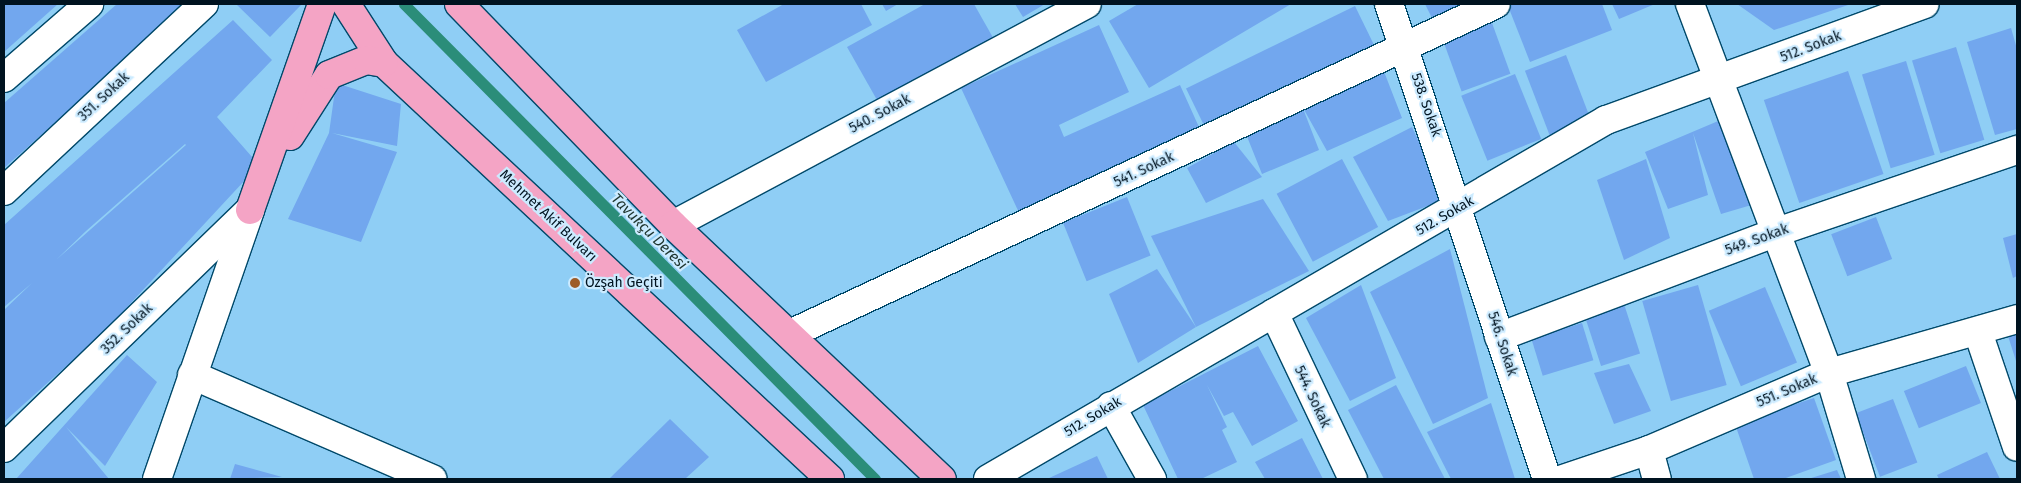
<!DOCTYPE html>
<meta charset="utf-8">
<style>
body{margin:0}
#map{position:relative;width:2021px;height:483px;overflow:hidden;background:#8fcef5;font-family:"Fira Sans",sans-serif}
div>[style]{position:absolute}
.stream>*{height:11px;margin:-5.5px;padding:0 5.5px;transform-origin:5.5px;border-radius:5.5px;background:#2b8d79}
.building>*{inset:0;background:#72a7ee;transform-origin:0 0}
.roads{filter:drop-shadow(1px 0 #00496a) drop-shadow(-1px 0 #00496a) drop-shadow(0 1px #00496a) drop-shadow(0 -1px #00496a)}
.minor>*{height:28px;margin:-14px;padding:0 14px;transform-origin:14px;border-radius:14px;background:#fff}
.tertiary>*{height:28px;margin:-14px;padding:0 14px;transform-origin:14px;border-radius:14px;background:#fff}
.primary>*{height:28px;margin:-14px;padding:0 14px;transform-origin:14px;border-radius:14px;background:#f4a4c5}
.dots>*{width:14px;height:14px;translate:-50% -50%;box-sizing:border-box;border:2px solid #ccebff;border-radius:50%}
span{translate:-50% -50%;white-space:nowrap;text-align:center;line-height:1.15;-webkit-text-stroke:4.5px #ccebff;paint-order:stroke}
.street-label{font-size:14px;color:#001320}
.poi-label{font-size:14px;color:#001320}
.left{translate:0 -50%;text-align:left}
.water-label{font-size:15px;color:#1e342e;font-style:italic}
.frame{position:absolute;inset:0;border:5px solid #001320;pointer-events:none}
</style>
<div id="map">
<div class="stream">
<i style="left:404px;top:4px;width:669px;rotate:45.24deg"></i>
</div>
<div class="building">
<i style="clip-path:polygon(4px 4px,58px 4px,4px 52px)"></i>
<i style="clip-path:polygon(117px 4px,189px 4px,4px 168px,4px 103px)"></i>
<i style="clip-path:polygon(236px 4px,302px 4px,270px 37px)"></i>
<i style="clip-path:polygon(784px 4px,861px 4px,872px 25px,766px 82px,737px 30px)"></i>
<i style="clip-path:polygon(882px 4px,898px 4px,886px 11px)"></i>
<i style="clip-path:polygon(925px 4px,974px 4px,996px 43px,881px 107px,847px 47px)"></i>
<i style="clip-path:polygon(1015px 4px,1045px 4px,1023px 17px)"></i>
<i style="clip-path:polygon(1138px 4px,1291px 4px,1149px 88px,1109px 21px)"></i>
<i style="clip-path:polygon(1425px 4px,1464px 4px,1432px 18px)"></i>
<i style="clip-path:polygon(1514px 4px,1602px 4px,1612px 30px,1530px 62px,1508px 6px)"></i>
<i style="clip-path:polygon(1612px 4px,1655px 4px,1619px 19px)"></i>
<i style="clip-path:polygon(1737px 4px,1851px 4px,1774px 30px)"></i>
<i style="left:1355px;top:6px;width:49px;height:188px;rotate:64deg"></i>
<i style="clip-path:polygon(evenodd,233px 20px,272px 60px,217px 117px,259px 165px,103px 333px,4px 422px,4px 310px,32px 283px,4px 307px,4px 225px,233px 20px,185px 144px,186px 145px,56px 260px,86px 231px,185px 144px)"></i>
<i style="left:1492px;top:23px;width:54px;height:52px;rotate:70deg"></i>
<i style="clip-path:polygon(1099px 25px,1129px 92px,1059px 125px,1064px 137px,1180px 85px,1203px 136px,1022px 219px,961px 88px)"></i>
<i style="clip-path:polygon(2011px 28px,2017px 49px,2017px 129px,1995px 135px,1967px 42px)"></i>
<i style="left:1956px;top:47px;width:97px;height:46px;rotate:73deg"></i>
<i style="left:1566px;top:55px;width:69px;height:44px;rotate:69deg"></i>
<i style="left:1906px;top:61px;width:98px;height:46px;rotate:73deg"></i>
<i style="clip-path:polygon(1383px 69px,1402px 118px,1327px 151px,1302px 106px,1319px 150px,1262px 174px,1244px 129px)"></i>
<i style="left:1848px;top:71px;width:109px;height:89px;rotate:71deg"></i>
<i style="left:1515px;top:74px;width:70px;height:58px;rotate:68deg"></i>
<i style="clip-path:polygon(336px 83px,401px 104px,397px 146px,332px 133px,397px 152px,361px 242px,288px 219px,329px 133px)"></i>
<i style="clip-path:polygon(1730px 116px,1765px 201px,1721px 214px,1693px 133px,1708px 195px,1668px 209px,1645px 152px)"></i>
<i style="clip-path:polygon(1412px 127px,1446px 199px,1388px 221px,1353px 157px)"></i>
<i style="clip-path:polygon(1234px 142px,1262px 177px,1206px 203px,1187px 168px)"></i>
<i style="left:1342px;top:159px;width:77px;height:74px;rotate:62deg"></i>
<i style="clip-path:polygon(1646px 159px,1670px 238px,1624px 260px,1597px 180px)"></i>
<i style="left:1127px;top:197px;width:63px;height:69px;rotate:68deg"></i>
<i style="clip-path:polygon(1263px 199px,1309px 271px,1196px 327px,1151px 236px)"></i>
<i style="left:1876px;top:217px;width:45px;height:48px;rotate:69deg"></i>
<i style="clip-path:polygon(2017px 234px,2017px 276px,2013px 278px,2003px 238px)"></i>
<i style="clip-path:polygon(1450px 249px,1488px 398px,1433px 424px,1370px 292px)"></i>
<i style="clip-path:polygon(1157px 269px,1196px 327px,1138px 363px,1109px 294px)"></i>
<i style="clip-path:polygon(1361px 285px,1396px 378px,1350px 401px,1306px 318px)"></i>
<i style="left:1698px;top:285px;width:104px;height:58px;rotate:74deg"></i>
<i style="left:1765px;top:287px;width:82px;height:61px;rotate:67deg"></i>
<i style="left:1624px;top:304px;width:52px;height:41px;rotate:72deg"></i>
<i style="left:1582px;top:323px;width:39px;height:53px;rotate:73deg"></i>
<i style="clip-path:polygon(2017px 333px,2017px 364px,2008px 336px)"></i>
<i style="clip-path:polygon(1258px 346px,1298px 421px,1252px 446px,1233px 412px,1224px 416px,1207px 385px,1227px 427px,1222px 430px,1237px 462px,1201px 479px,1178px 479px,1143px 405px)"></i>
<i style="clip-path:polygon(127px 355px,157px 382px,105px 466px,66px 427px,109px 479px,16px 479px)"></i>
<i style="clip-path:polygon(1629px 364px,1651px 411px,1614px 424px,1594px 373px)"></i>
<i style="left:1966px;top:366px;width:40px;height:67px;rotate:68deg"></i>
<i style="clip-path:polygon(1396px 385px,1444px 477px,1445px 479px,1384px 479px,1348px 410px)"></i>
<i style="clip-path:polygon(1814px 398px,1836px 460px,1783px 479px,1754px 479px,1735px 424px)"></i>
<i style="left:1893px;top:399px;width:68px;height:40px;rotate:69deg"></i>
<i style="clip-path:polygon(1491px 403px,1515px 479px,1451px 479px,1427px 432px)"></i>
<i style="clip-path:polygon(670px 419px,709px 457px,685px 479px,609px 479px)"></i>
<i style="clip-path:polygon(1302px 438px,1323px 479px,1265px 479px,1255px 462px)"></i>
<i style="clip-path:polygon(1987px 452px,2000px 479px,1939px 479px,1937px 475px)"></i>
<i style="clip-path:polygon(1097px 456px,1108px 479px,1047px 479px)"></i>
<i style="clip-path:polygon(235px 464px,282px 477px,230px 479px)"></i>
<i style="clip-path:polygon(1837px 470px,1841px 479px,1808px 479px)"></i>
</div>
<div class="roads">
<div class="minor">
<i style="left:1389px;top:4px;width:501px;rotate:71.6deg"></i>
<i style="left:1690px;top:4px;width:394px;rotate:69.4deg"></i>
<i style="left:1829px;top:373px;width:111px;rotate:73.2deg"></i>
<i style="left:4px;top:78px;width:113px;rotate:-41deg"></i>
<i style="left:4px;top:191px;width:274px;rotate:-43.1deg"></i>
<i style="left:673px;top:225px;width:469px;rotate:-28.1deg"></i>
<i style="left:1274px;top:313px;width:184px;rotate:64.6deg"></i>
<i style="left:1978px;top:332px;width:121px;rotate:71.3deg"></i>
<i style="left:790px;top:334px;width:779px;rotate:-25.05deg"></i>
<i style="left:1499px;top:337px;width:297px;rotate:-20.7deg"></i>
<i style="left:1777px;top:232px;width:254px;rotate:-18.9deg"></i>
<i style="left:192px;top:375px;width:262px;rotate:23.4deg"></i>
<i style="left:1111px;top:406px;width:84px;rotate:60.7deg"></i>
<i style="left:4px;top:448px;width:342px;rotate:-44.1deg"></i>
<i style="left:1649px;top:450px;width:30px;rotate:75deg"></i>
<i style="left:988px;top:479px;width:715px;rotate:-30.15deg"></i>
<i style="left:1606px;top:120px;width:339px;rotate:-20deg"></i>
<i style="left:1563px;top:479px;width:91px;rotate:-18.6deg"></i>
<i style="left:1649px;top:450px;width:196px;rotate:-23.2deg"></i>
<i style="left:1829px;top:373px;width:196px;rotate:-16deg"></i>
</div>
<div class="tertiary">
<i style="left:157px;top:479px;width:285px;rotate:-70.9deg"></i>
</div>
<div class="primary">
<i style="left:346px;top:4px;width:70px;rotate:57.2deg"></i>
<i style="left:384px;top:63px;width:610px;rotate:43.01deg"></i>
<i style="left:459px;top:4px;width:308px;rotate:45.9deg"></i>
<i style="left:673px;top:225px;width:370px;rotate:43.4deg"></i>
<i style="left:290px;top:136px;width:72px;rotate:-57.4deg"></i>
<i style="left:329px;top:75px;width:40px;rotate:-22deg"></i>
<i style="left:366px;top:60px;width:18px;rotate:9deg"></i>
<i style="left:250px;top:210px;width:218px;rotate:-70.7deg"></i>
</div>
</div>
<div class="dots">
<i style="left:575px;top:283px;background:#9e5d28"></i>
</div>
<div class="street-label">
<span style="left:1811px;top:47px;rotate:-21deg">512. Sokak</span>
<span style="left:104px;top:97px;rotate:-43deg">351. Sokak</span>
<span style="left:1426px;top:105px;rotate:71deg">538. Sokak</span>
<span style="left:880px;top:114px;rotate:-28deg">540. Sokak</span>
<span style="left:1144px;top:170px;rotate:-25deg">541. Sokak</span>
<span style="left:548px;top:216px;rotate:43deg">Mehmet Akif Bulvarı</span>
<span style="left:1445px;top:216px;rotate:-30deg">512. Sokak</span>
<span style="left:1757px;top:240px;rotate:-20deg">549. Sokak</span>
<span style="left:127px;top:329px;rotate:-44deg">352. Sokak</span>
<span style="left:1502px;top:344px;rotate:72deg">546. Sokak</span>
<span style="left:1787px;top:391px;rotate:-23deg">551. Sokak</span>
<span style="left:1312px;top:397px;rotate:65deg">544. Sokak</span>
<span style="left:1093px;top:417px;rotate:-31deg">512. Sokak</span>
</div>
<div class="poi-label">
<span class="left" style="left:585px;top:283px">Özşah Geçiti</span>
</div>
<div class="water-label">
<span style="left:649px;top:232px;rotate:45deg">Tavukçu Deresi</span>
</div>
<div class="frame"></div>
</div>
